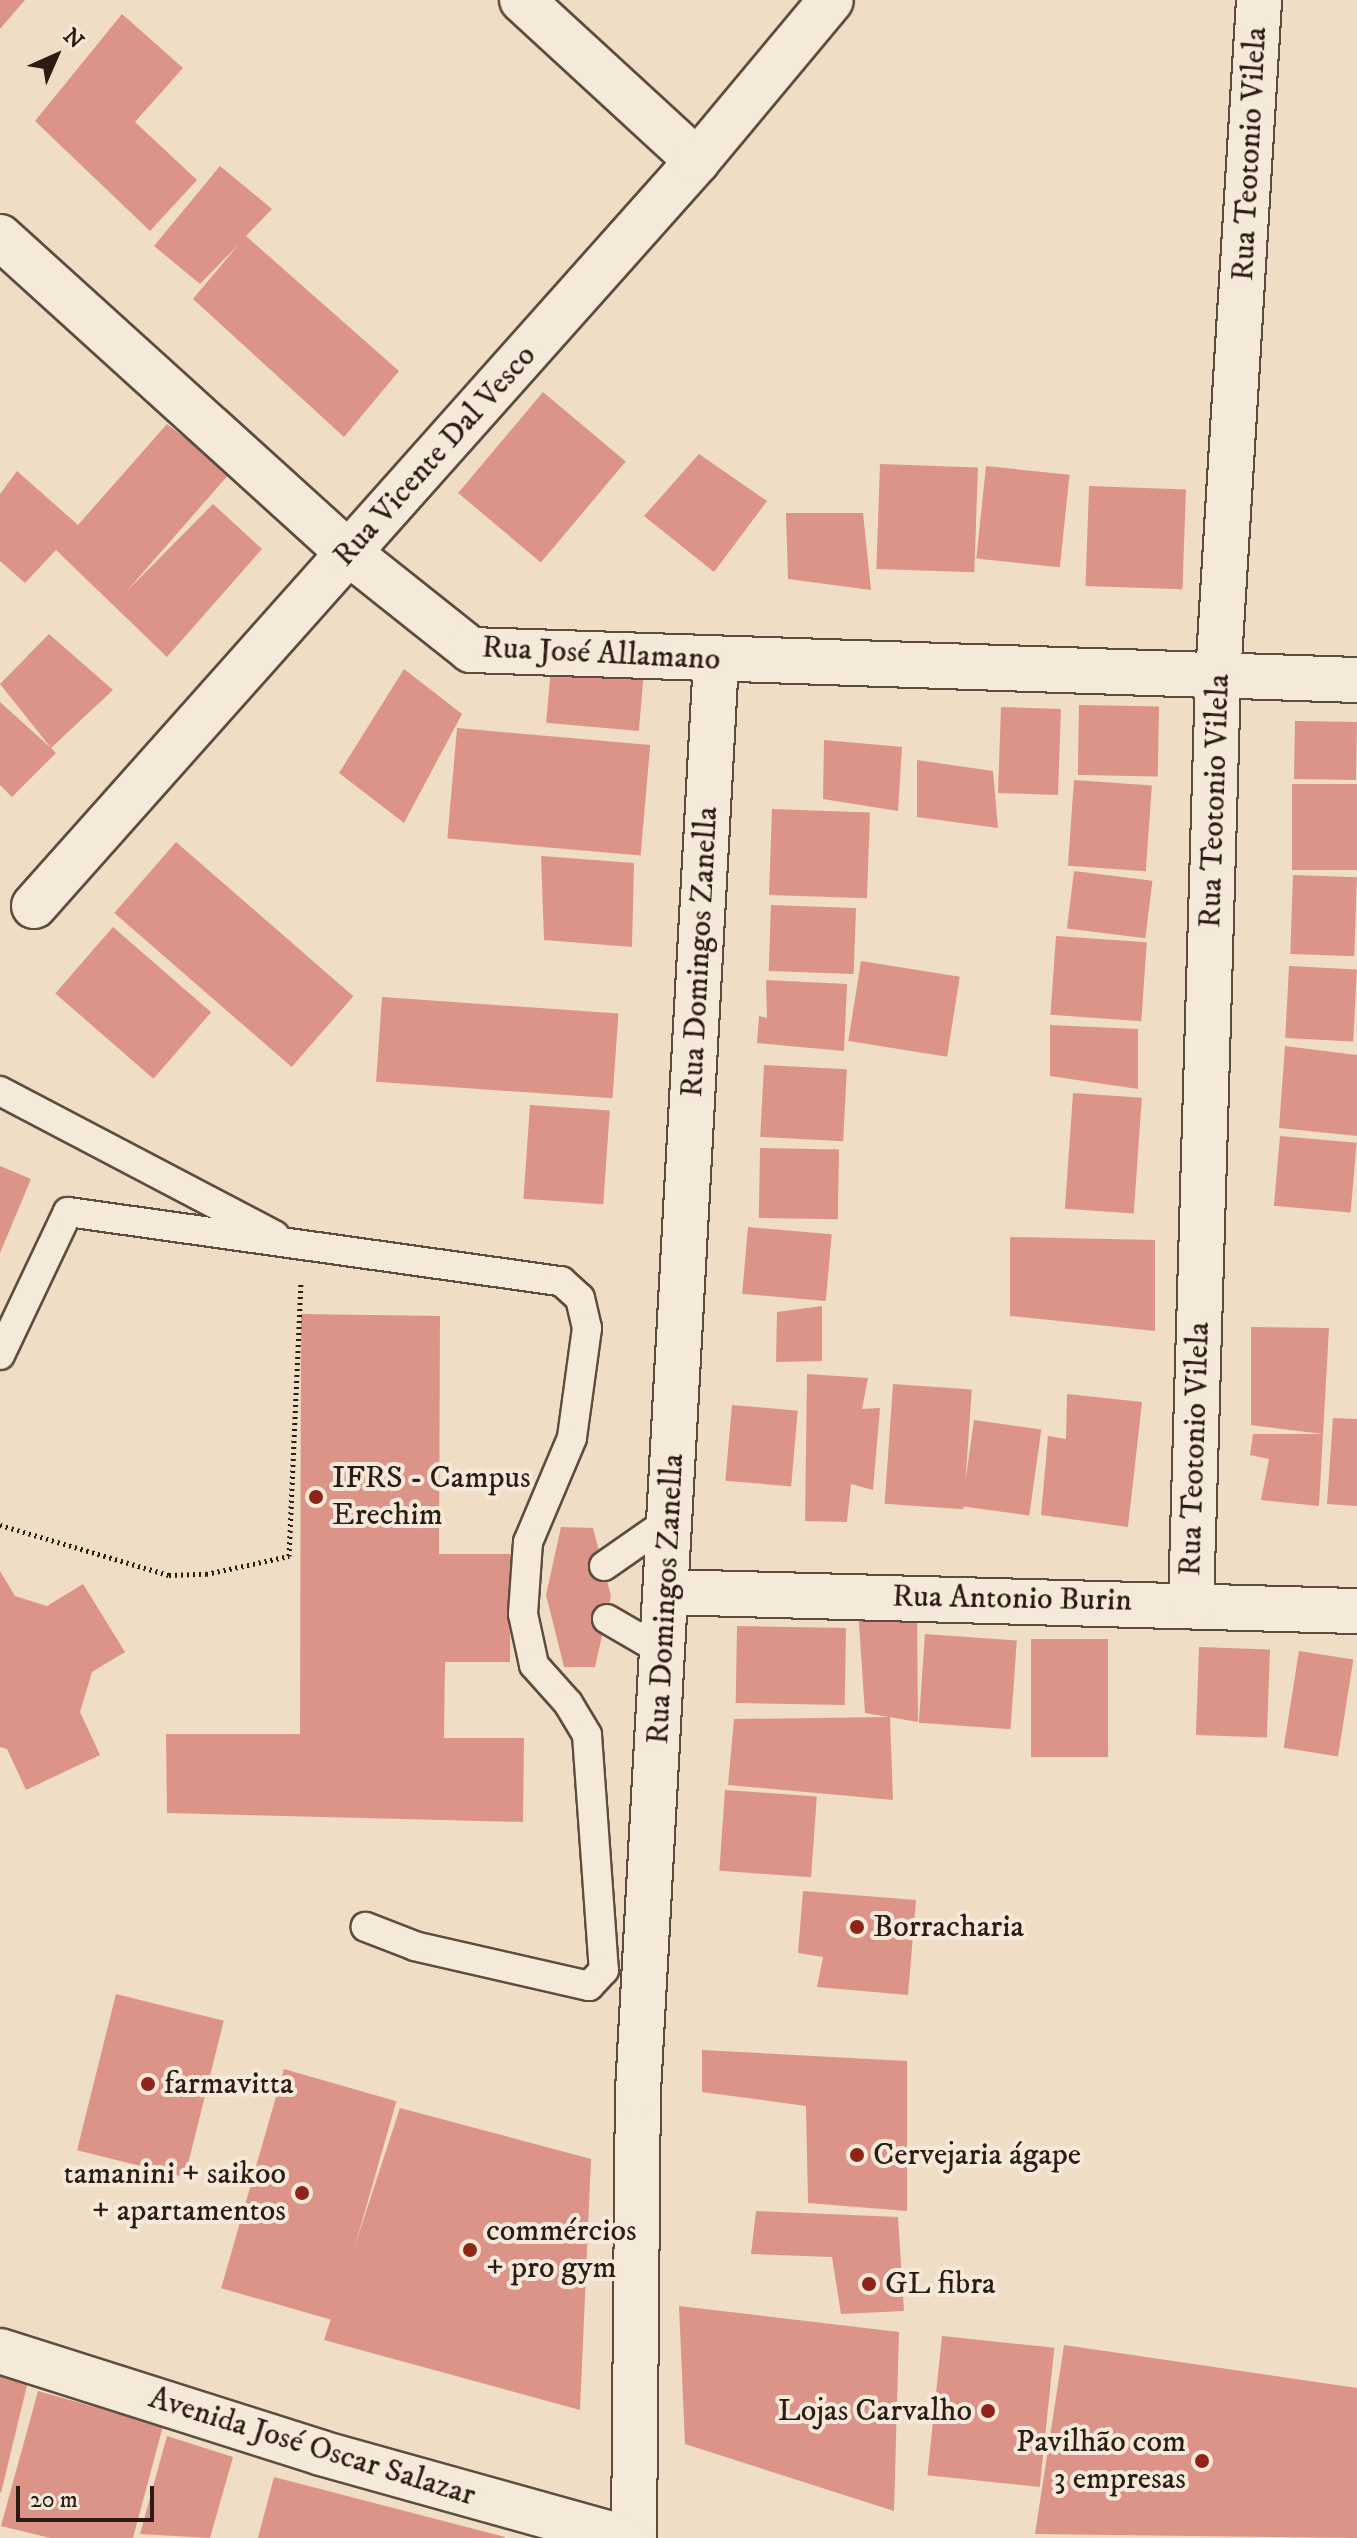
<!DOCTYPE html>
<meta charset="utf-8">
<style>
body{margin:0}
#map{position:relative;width:1357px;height:2538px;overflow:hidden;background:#efddc5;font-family:"IM FELL DW Pica",serif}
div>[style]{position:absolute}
.building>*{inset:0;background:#dd9488;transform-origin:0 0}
.path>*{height:5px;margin-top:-2.5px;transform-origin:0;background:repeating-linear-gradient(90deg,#2d1c13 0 2px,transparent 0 6px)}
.roads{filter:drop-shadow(2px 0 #5e4c40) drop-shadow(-2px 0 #5e4c40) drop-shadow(0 2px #5e4c40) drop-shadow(0 -2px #5e4c40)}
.lane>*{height:28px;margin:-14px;padding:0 14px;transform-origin:14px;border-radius:14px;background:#f5e9d9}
.street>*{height:44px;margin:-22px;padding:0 22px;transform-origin:22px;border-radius:22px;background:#f5e9d9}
.secondary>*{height:44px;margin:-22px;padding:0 22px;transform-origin:22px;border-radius:22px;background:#f5e9d9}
.dots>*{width:22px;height:22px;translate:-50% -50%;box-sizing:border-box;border:4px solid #f5e9d9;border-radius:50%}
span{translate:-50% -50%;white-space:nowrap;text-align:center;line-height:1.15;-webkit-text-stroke:8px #f5e9d9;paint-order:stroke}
.street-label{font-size:32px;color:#2d1c13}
.poi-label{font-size:32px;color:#2d1c13}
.left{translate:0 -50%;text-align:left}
.right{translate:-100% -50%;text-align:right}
.north{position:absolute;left:16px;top:16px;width:80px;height:80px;-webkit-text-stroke:6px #f5e9d9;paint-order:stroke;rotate:45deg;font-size:22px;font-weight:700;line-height:32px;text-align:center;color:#2d1c13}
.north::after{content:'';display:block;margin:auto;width:28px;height:36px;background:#2d1c13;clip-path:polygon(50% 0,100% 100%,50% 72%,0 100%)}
.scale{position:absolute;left:16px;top:2486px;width:138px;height:36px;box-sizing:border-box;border:4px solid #2d1c13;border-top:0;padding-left:10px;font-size:24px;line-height:28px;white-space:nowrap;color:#2d1c13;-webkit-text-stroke:6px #f5e9d9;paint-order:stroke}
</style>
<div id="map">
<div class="building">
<i style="clip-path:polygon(0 0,25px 0,0 29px)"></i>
<i style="clip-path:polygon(122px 14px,183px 68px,135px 122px,197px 180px,150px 231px,35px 121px)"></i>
<i style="clip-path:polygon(220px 166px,272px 209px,246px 236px,399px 371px,344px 437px,193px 299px,239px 244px,200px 284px,154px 246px)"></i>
<i style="left:543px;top:392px;width:108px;height:132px;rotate:40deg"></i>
<i style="clip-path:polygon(167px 424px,230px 473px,126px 592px,213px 504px,262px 549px,167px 657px,56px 550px,25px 583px,0 561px,0 494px,17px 471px,78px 525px)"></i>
<i style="clip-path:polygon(699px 454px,767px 501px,714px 572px,644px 516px)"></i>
<i style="left:880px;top:464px;width:98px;height:105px;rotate:2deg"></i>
<i style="left:986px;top:466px;width:84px;height:93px;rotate:6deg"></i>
<i style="left:1089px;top:486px;width:97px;height:100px;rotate:2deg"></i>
<i style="clip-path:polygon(786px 513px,863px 513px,871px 590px,788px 579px)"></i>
<i style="clip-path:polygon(49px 634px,113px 690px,51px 748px,56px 753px,12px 797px,0 785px,0 702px,51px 748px,0 684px)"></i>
<i style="left:551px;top:667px;width:93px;height:56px;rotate:5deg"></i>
<i style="clip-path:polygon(404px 669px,462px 714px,404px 823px,339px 773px)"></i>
<i style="left:1079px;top:705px;width:80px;height:70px;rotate:1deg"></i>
<i style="left:1001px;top:707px;width:60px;height:86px;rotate:2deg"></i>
<i style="left:1295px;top:721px;width:62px;height:58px;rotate:1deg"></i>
<i style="left:457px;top:728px;width:194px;height:111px;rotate:5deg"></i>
<i style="clip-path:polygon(824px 740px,902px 747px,898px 811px,823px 799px)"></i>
<i style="clip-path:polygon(917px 760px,993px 771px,998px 828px,917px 817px)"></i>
<i style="left:1074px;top:780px;width:78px;height:86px;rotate:4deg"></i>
<i style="left:1357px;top:784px;width:86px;height:65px;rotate:90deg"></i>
<i style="left:772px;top:809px;width:98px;height:86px;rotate:2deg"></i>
<i style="left:176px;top:842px;width:235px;height:94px;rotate:41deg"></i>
<i style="clip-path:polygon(541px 856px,634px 863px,632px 947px,544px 940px)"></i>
<i style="left:1074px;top:871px;width:79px;height:58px;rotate:7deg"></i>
<i style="left:1293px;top:875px;width:64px;height:79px;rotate:2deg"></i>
<i style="left:771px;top:905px;width:85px;height:66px;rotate:2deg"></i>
<i style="left:113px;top:927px;width:130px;height:88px;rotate:41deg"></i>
<i style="left:1056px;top:936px;width:91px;height:79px;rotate:4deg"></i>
<i style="left:861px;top:961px;width:100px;height:81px;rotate:9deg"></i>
<i style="left:1289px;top:966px;width:68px;height:72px;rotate:3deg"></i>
<i style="clip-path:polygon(766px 980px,847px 984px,844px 1051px,757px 1043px,759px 1016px,767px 1018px)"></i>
<i style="left:382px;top:997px;width:237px;height:85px;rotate:4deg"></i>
<i style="clip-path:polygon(1050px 1025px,1138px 1029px,1138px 1089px,1050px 1076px)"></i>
<i style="clip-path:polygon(1285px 1046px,1357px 1055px,1357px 1136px,1279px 1128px)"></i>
<i style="left:764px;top:1065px;width:83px;height:72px;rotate:3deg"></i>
<i style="left:1073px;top:1093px;width:69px;height:116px;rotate:4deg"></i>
<i style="left:530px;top:1105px;width:80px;height:94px;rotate:4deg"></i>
<i style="left:1280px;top:1136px;width:77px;height:70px;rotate:5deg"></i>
<i style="left:760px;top:1148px;width:79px;height:70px;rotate:1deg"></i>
<i style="clip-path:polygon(0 1166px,31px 1179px,0 1253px)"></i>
<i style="left:748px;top:1227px;width:84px;height:67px;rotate:5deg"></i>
<i style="clip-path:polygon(1010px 1237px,1155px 1240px,1155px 1331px,1010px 1316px)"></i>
<i style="clip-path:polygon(822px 1306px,822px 1361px,776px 1362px,777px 1312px)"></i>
<i style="clip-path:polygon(301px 1314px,440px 1316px,439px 1554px,511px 1554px,510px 1662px,445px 1662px,444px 1738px,524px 1738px,523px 1822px,167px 1813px,166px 1734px,300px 1734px)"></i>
<i style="clip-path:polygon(1251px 1327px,1329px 1328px,1323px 1434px,1251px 1425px)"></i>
<i style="clip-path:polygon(807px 1374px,868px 1378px,862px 1409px,880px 1408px,873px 1490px,851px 1484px,847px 1522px,805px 1521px)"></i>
<i style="left:893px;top:1384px;width:79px;height:120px;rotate:4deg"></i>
<i style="clip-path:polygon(1067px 1394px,1142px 1402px,1128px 1527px,1041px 1515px,1048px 1436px,1066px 1439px)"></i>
<i style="left:732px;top:1405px;width:66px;height:76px;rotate:5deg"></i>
<i style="clip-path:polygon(1333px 1418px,1357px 1419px,1357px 1506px,1327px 1504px)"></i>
<i style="left:974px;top:1420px;width:68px;height:87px;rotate:8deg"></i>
<i style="clip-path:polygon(1253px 1434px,1323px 1434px,1319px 1506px,1261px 1500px,1269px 1459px,1250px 1455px)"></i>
<i style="clip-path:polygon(561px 1527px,593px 1528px,611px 1596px,595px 1667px,564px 1667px,546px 1595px)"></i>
<i style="clip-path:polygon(0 1571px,15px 1596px,47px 1606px,83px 1584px,125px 1652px,92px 1672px,80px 1712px,100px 1755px,26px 1790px,7px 1749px,0 1747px)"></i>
<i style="clip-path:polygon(858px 1609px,917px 1616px,918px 1722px,865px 1713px)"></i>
<i style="left:846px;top:1628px;width:77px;height:109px;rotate:91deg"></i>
<i style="left:925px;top:1634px;width:92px;height:89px;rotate:4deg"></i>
<i style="left:1031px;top:1639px;width:77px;height:118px"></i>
<i style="left:1199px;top:1647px;width:71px;height:88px;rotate:2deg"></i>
<i style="left:1299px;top:1651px;width:55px;height:98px;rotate:9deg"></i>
<i style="clip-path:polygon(890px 1717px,893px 1800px,728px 1785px,734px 1719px)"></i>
<i style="left:725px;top:1790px;width:92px;height:81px;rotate:4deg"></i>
<i style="clip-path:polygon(803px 1891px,916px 1900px,908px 1995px,817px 1987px,823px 1957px,798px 1953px)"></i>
<i style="left:116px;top:1994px;width:111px;height:161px;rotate:14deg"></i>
<i style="clip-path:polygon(702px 2050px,907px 2061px,907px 2211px,808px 2203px,806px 2106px,702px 2092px)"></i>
<i style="left:284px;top:2069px;width:117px;height:228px;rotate:16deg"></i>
<i style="clip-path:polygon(400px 2108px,591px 2159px,580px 2410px,324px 2340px)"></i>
<i style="clip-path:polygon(756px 2211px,898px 2217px,904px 2311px,841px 2314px,832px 2257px,751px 2254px)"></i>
<i style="clip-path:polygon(679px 2306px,899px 2332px,894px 2511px,685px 2444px)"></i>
<i style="left:942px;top:2336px;width:113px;height:140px;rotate:6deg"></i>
<i style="clip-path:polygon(1064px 2345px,1357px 2388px,1357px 2538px,1035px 2534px)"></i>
<i style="clip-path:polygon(0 2369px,29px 2377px,1px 2493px,0 2492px)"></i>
<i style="clip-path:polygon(38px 2391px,163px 2426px,133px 2538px,50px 2538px,1px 2526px)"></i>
<i style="clip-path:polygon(167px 2436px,233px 2457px,210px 2538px,140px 2534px)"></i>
<i style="clip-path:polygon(274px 2477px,505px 2537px,505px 2538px,258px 2538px)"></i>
</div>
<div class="path">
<i style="left:0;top:1525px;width:176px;rotate:16.5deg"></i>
<i style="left:169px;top:1575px;width:37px;rotate:-2deg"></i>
<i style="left:206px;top:1574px;width:85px;rotate:-12.2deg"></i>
<i style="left:289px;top:1556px;width:275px;rotate:-87.5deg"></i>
</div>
<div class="roads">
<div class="lane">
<i style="left:0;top:1091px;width:310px;rotate:27.7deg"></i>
<i style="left:0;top:1355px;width:158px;rotate:-64.6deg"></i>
<i style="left:68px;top:1212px;width:498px;rotate:8deg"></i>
<i style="left:561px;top:1281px;width:25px;rotate:42deg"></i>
<i style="left:580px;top:1298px;width:31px;rotate:77deg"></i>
<i style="left:587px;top:1328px;width:111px;rotate:97.8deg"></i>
<i style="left:572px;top:1438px;width:113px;rotate:112.9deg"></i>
<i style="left:528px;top:1542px;width:72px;rotate:94deg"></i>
<i style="left:523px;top:1614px;width:52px;rotate:77.8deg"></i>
<i style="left:534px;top:1665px;width:51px;rotate:48.2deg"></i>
<i style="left:568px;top:1703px;width:37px;rotate:59deg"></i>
<i style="left:587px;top:1735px;width:236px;rotate:85.9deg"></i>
<i style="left:604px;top:1970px;width:22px;rotate:133deg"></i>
<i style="left:589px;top:1986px;width:179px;rotate:-167.1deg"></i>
<i style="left:415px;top:1946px;width:53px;rotate:-158.8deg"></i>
<i style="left:604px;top:1566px;width:80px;rotate:-34.9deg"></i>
<i style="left:607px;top:1619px;width:66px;rotate:30.1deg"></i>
</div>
<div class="street">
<i style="left:522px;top:0;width:238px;rotate:42.6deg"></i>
<i style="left:34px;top:906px;width:997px;rotate:-48.33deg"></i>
<i style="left:697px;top:161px;width:209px;rotate:-50.2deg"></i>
<i style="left:666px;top:1592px;width:691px;rotate:1.58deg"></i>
<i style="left:1191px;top:1603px;width:926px;rotate:-88.33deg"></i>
<i style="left:1218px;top:677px;width:678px;rotate:-86.53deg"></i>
<i style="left:634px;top:2538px;width:447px;rotate:-89.5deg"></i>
<i style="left:638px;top:2091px;width:1433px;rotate:-86.88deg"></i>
</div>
<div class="secondary">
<i style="left:0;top:237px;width:471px;rotate:42.2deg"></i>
<i style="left:349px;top:553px;width:156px;rotate:38.5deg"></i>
<i style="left:471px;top:650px;width:887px;rotate:1.94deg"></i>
<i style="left:0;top:2351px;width:337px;rotate:17.6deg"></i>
<i style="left:321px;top:2453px;width:317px;rotate:15.6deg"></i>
</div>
</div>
<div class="dots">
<i style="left:316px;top:1497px;background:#8f2418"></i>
<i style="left:857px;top:1927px;background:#8f2418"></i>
<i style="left:148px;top:2084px;background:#8f2418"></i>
<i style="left:857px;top:2155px;background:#8f2418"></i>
<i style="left:302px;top:2193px;background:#8f2418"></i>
<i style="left:470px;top:2250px;background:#8f2418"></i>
<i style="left:869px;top:2284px;background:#8f2418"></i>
<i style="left:988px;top:2411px;background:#8f2418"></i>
<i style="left:1202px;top:2461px;background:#8f2418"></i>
</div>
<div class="street-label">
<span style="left:1250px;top:154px;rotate:-87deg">Rua Teotonio Vilela</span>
<span style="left:435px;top:456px;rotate:-48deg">Rua Vicente Dal Vesco</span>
<span style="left:601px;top:654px;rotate:3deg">Rua José Allamano</span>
<span style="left:1215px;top:801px;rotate:-88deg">Rua Teotonio Vilela</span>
<span style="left:700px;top:952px;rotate:-87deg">Rua Domingos Zanella</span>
<span style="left:1195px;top:1449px;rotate:-88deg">Rua Teotonio Vilela</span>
<span style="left:666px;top:1599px;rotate:-87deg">Rua Domingos Zanella</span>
<span style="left:1012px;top:1599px;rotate:1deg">Rua Antonio Burin</span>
<span style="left:312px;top:2447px;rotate:17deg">Avenida José Oscar Salazar</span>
</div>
<div class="poi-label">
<span class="left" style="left:332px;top:1497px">IFRS - Campus<br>Erechim</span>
<span class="left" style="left:873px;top:1927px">Borracharia</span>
<span class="left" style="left:164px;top:2084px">farmavitta</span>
<span class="left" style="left:873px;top:2155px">Cervejaria ágape</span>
<span class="right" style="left:286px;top:2193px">tamanini + saikoo<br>+ apartamentos</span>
<span class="left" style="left:486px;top:2250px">commércios<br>+ pro gym</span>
<span class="left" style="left:885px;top:2284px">GL fibra</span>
<span class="right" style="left:972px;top:2411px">Lojas Carvalho</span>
<span class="right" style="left:1186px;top:2461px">Pavilhão com<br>3 empresas</span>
</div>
<div class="north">N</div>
<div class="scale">20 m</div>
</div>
